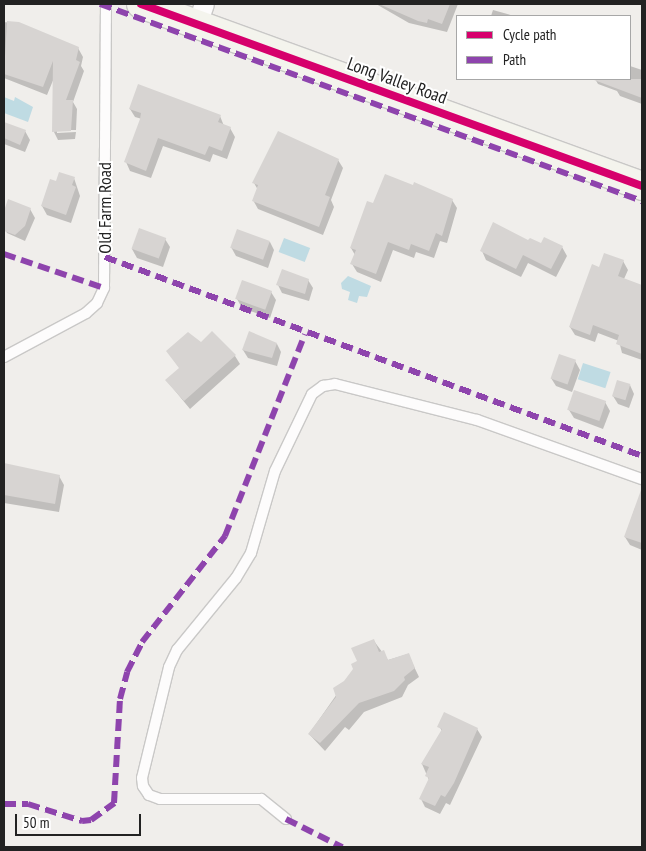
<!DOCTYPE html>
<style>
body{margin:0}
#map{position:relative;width:646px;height:851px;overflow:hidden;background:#f0eeeb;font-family:"PT Sans Narrow",sans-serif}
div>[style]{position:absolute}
.water>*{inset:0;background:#bfdbe3;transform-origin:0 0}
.shadow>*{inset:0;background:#0003}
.building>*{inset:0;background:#d7d4d2;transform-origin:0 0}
.roads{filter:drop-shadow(1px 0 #c9c8c7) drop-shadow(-1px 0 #c9c8c7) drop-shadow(0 1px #c9c8c7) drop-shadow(0 -1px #c9c8c7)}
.lane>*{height:10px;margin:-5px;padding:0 5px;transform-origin:5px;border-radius:5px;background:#fdfcfc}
.street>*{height:19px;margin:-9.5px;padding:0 9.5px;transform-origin:9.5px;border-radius:9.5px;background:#fdfcfc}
.secondary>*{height:28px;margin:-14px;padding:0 14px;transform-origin:14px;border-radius:14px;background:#f4f4ed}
.quiet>*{height:6px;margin-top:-3px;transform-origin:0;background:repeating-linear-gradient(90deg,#8e44ad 0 12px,transparent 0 18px)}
.cycleway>*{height:8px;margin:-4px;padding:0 4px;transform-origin:4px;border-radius:4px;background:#d6006c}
span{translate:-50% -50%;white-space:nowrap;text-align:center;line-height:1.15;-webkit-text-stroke:4px #fff;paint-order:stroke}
.street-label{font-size:18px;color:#222}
.frame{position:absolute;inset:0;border:5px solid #222;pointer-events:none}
.legend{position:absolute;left:456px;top:15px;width:175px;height:65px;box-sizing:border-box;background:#fff;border:1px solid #a7a7a7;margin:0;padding:6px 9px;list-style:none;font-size:15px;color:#222}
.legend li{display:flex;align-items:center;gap:10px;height:25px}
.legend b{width:25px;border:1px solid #a7a7a7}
.scale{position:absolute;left:15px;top:814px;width:126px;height:22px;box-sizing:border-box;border:2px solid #222;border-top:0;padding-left:6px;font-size:15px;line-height:18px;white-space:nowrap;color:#222;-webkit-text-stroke:4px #fff;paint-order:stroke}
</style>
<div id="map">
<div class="water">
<i style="clip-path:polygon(4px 97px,14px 101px,15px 97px,33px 107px,28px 122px,4px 113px)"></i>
<i style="left:284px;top:238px;width:28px;height:15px;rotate:21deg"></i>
<i style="clip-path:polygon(348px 276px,371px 286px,367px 297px,359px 296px,357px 303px,348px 300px,350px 292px,342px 289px,341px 283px)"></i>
<i style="left:583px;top:363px;width:29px;height:17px;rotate:18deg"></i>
</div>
<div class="shadow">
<i style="clip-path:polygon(376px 4px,458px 4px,447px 32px,409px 23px)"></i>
<i style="clip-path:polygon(493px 10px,514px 16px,491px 16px)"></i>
<i style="clip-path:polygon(4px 22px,19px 24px,78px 48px,83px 57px,81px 66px,84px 71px,73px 102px,77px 109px,76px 130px,57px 130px,57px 133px,76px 132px,75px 139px,58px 140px,54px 132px,54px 78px,47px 95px,4px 78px)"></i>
<i style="clip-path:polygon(630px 66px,642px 70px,642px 104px,620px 96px,617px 91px,598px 84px,595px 79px,630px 79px)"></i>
<i style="clip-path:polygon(139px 86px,220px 116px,224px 126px,230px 128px,235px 137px,227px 159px,213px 154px,210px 162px,163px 146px,151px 178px,130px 171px,126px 162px,142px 119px,135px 117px,130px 109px)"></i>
<i style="clip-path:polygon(4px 123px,25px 131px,30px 140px,25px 152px,4px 144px)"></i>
<i style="clip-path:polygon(338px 160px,343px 168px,331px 200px,334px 207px,323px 235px,258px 209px,253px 200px,258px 190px,254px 183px)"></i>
<i style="clip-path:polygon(74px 178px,80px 196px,71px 223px,47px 215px,42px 206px,56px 183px)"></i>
<i style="clip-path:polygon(452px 200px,457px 208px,447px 243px,440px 241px,434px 258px,416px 252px,414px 258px,393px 250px,381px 282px,357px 272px,352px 264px,355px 255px,351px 248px,374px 205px)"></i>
<i style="clip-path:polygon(9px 201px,30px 209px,35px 218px,25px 241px,7px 233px,4px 227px)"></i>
<i style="clip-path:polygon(165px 239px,170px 247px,163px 267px,137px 258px,132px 249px)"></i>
<i style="clip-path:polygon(270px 242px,274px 250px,268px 268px,236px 256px,231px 247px)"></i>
<i style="clip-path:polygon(529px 242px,562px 247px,567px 256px,556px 277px,528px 263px,521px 277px,486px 260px,482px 251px)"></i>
<i style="clip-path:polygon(623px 261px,628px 270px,624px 279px,642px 286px,642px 360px,622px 353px,619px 341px,598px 333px,595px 342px,575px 335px,570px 327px,600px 268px)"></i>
<i style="clip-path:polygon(308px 280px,313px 288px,309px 301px,282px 293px,278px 285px)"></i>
<i style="clip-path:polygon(271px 292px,276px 300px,270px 318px,242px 308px,237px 299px)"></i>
<i style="clip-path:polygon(201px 344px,235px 356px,240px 364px,190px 409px,167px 381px,180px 369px,168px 351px)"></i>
<i style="clip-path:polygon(277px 344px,281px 352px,277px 366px,248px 358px,243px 350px)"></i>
<i style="clip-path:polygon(575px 361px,580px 370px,572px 392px,556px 386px,551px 378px)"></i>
<i style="clip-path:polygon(630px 385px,634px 394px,629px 408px,618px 404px,613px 396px)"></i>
<i style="clip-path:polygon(605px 402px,610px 411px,603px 429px,574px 418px,569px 410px)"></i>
<i style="clip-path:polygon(4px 467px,59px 476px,64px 485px,59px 512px,4px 503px)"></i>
<i style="clip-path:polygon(635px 508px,642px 511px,642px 550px,630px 545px,625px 537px)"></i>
<i style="clip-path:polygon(374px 641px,388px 660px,408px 654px,419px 677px,408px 685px,402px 697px,364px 712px,349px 730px,345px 727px,325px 751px,309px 734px)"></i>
<i style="clip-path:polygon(439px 726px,477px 729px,482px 737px,450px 805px,446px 803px,440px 814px,425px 807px,421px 799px,429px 780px,422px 764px,442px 731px)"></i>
</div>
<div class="building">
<i style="clip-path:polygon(379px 4px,450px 4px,442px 24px,428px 19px,427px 23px,418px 21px)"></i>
<i style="clip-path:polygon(7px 21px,19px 22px,79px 47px,76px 60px,80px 62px,66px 100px,73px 100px,71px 131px,52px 132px,53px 61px,43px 87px,4px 74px)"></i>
<i style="clip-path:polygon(594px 79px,642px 79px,642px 98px,594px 80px)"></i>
<i style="clip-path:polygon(138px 84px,221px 115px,218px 122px,231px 127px,222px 151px,209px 146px,205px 155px,158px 138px,146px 171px,124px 162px,140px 119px,141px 113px,129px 109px)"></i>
<i style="clip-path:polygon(4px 122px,26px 130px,20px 145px,4px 138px)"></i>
<i style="clip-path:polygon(278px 131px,339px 159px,325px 195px,330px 197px,319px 227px,252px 201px,258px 185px,252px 183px)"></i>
<i style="clip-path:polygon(59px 172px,75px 177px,72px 185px,76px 187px,66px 215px,41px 206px,50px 179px,56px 181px)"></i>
<i style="clip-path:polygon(385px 174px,413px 185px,414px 182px,453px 199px,442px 236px,436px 233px,429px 251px,411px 244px,409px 250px,388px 242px,376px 274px,350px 264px,356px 250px,350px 248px,367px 201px,373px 203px)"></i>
<i style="clip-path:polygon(8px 199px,31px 208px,25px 226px,15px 235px,4px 231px,4px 211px)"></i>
<i style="clip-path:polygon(493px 222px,528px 240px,530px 238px,541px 243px,544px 237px,563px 246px,551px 269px,523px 255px,516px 269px,480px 251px)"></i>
<i style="left:139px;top:228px;width:29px;height:22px;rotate:20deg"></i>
<i style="left:237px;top:229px;width:35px;height:20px;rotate:20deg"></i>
<i style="clip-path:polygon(604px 253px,624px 260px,618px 276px,642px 285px,642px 354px,616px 344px,619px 335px,593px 325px,590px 335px,569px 327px,592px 264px,599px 267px)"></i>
<i style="clip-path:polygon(282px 269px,309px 279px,305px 294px,276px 285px)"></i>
<i style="left:242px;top:280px;width:32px;height:20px;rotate:20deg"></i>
<i style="clip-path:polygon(212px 331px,236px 355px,184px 401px,165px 380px,179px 368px,166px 351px,188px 332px,201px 342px)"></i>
<i style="clip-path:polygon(249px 331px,277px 343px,272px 358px,242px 350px)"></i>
<i style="left:559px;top:354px;width:18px;height:26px;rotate:19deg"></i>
<i style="left:617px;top:380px;width:14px;height:17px;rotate:17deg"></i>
<i style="left:574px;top:390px;width:34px;height:21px;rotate:19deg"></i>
<i style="clip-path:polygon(4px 463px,60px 475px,55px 504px,4px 495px)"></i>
<i style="clip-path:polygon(641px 490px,642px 490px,642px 543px,624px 537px)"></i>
<i style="clip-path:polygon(374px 639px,379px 652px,384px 650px,388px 660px,409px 653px,415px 668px,404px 677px,405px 680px,394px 691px,359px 703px,320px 743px,308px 734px,336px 697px,333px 688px,344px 681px,353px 669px,351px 664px,357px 661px,351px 648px)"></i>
<i style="clip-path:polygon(444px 712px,478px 728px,454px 783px,445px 797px,441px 795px,435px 806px,419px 799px,429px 778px,425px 776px,429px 767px,421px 764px,442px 729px,437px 727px)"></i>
</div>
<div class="roads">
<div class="lane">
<i style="left:4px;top:357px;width:93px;rotate:-28.2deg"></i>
<i style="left:86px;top:313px;width:15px;rotate:-42deg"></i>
<i style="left:97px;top:303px;width:17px;rotate:-65deg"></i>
<i style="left:104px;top:288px;width:284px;rotate:-89.6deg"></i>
<i style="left:286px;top:819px;width:32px;rotate:-141deg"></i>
<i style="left:261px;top:799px;width:101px;rotate:180deg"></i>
<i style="left:160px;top:799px;width:12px;rotate:-160deg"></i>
<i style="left:149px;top:795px;width:11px;rotate:-124deg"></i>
<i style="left:143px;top:786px;width:8px;rotate:-97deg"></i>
<i style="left:142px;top:778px;width:114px;rotate:-76.3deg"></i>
<i style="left:169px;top:667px;width:19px;rotate:-65deg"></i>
<i style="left:177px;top:650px;width:93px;rotate:-50.7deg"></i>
<i style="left:236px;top:578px;width:29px;rotate:-59deg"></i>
<i style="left:251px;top:553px;width:85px;rotate:-73.7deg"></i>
<i style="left:275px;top:471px;width:85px;rotate:-64.3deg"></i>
<i style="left:312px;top:394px;width:14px;rotate:-36deg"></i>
<i style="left:323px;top:386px;width:12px;rotate:-9deg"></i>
<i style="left:335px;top:384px;width:146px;rotate:14.2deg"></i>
<i style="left:477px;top:420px;width:175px;rotate:19.7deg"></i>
</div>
<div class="street">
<i style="left:197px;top:24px;width:21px;rotate:-71deg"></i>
</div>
<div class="secondary">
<i style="left:141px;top:4px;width:533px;rotate:19.96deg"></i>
</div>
</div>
<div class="quiet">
<i style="left:100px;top:4px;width:577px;rotate:19.97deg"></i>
<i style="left:4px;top:254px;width:106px;rotate:18.8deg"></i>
<i style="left:105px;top:257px;width:573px;rotate:20.33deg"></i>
<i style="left:4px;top:804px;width:24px"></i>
<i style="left:28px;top:804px;width:57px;rotate:17.5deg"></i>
<i style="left:82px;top:821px;width:9px;rotate:-6deg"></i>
<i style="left:91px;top:820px;width:29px;rotate:-36deg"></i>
<i style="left:114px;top:803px;width:104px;rotate:-86.7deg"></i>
<i style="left:120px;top:699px;width:28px;rotate:-75deg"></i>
<i style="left:127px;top:672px;width:34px;rotate:-63deg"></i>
<i style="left:142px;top:642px;width:135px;rotate:-51.9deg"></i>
<i style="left:225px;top:536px;width:217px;rotate:-68.4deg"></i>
<i style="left:286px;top:819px;width:63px;rotate:26.6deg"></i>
</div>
<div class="cycleway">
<i style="left:141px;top:4px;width:533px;rotate:19.96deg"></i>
</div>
<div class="street-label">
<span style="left:397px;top:81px;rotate:20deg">Long Valley Road</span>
<span style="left:105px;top:208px;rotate:-90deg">Old Farm Road</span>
</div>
<div class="frame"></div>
<ul class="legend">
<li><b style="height:6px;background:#d6006c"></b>Cycle path</li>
<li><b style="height:6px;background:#8e44ad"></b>Path</li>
</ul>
<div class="scale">50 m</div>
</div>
